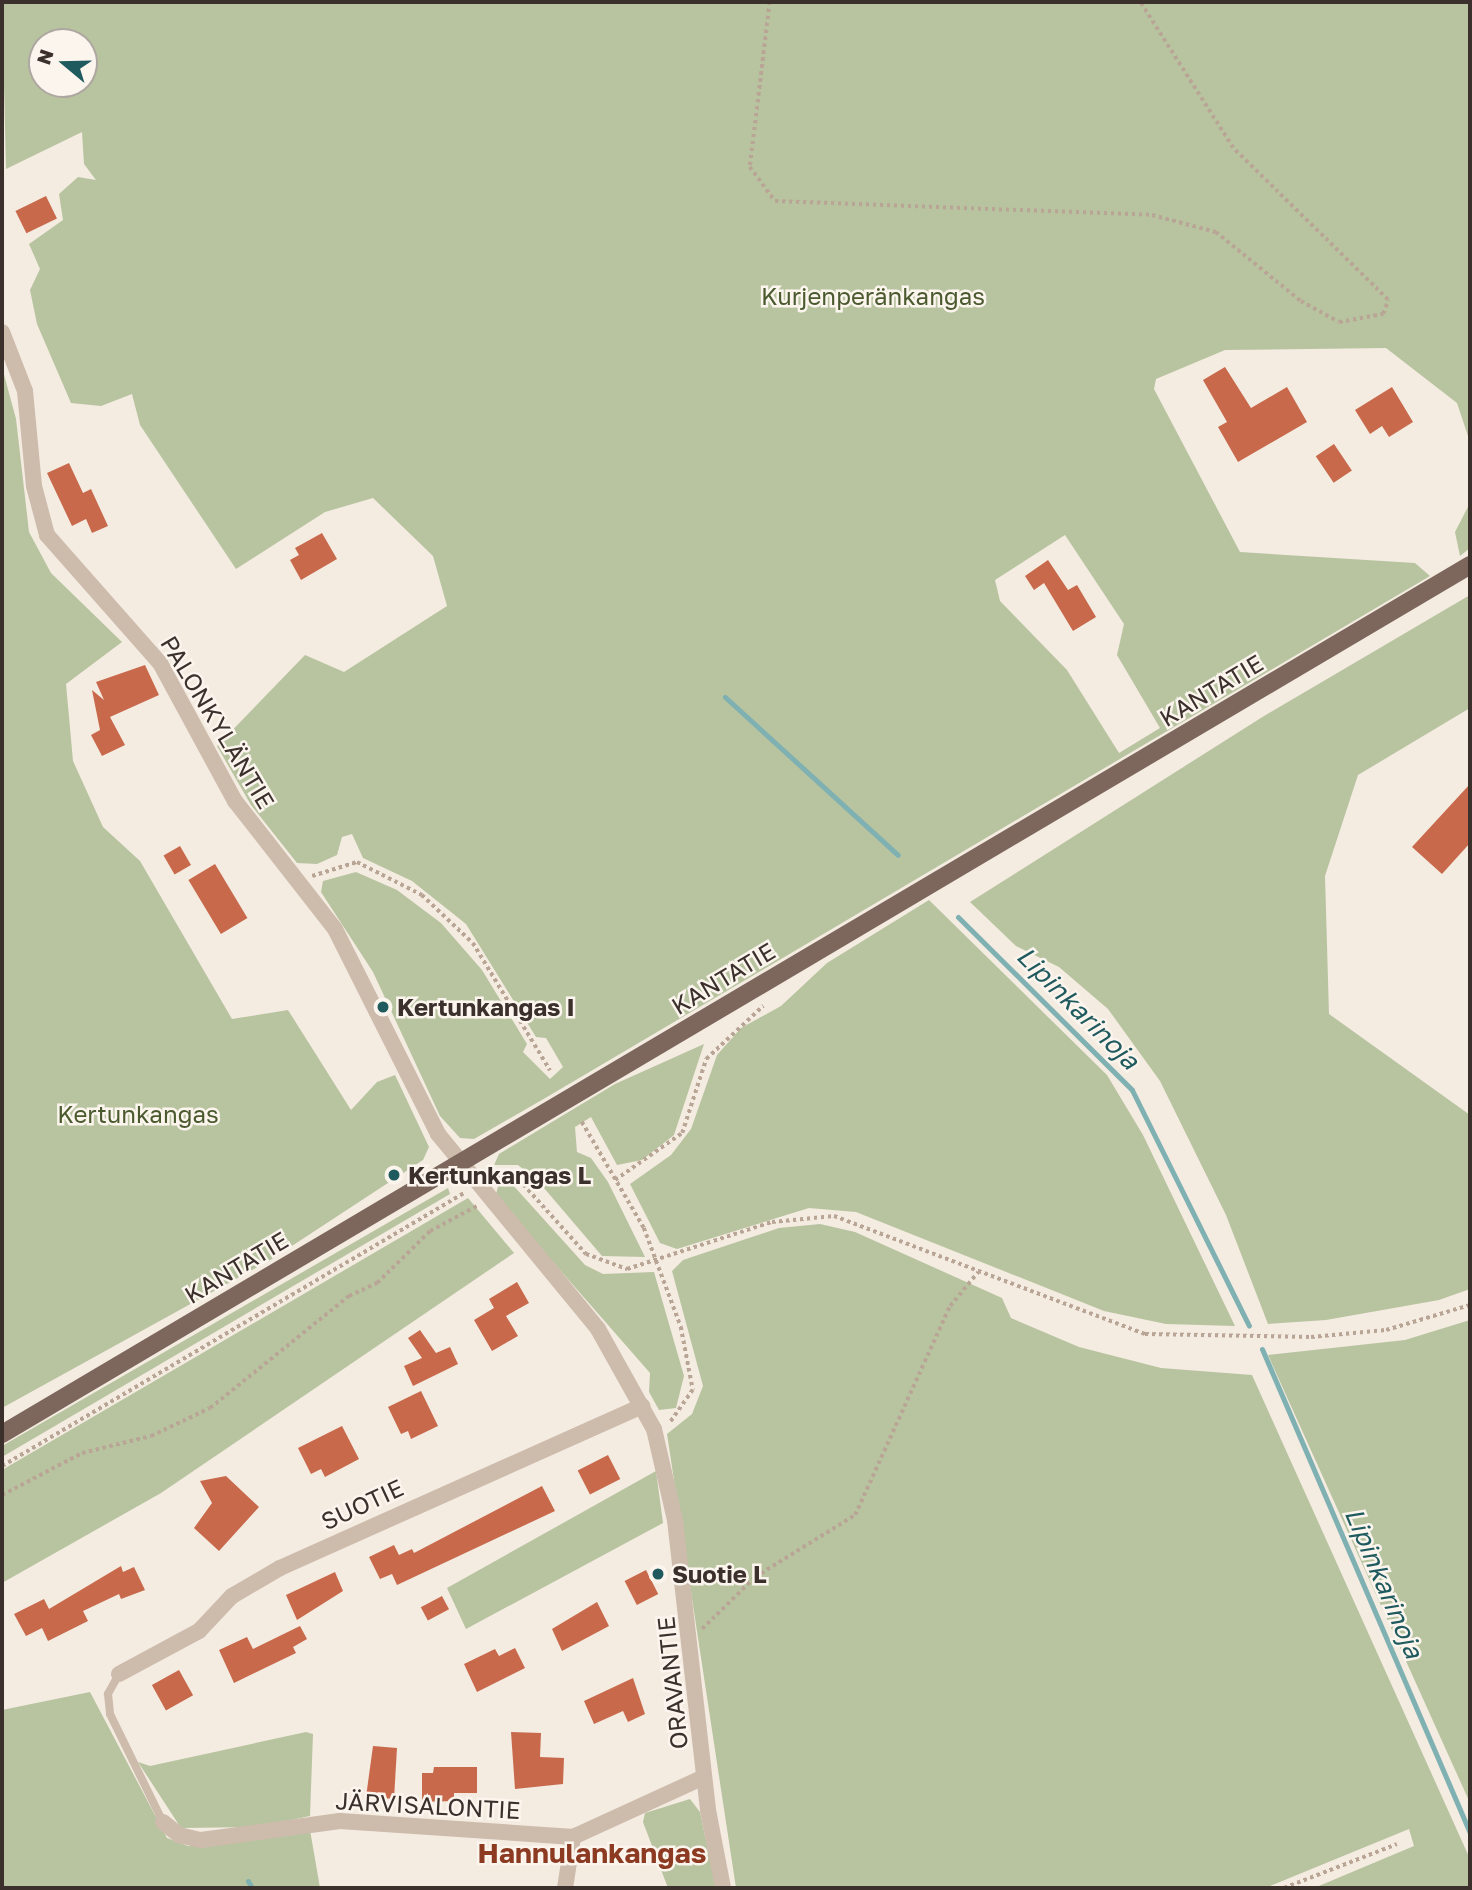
<!DOCTYPE html>
<meta charset="utf-8">
<style>
body{margin:0}
#map{position:relative;width:1472px;height:1890px;overflow:hidden;background:#f4ebe1;font-family:"Golos Text",sans-serif}
div>[style]{position:absolute}
.green>*{inset:0;background:#b8c4a0}
.stream>*{height:5px;margin:-2.5px;padding:0 2.5px;transform-origin:2.5px;border-radius:2.5px;background:#7fb0b2}
.building>*{inset:0;background:#c8694b;transform-origin:0 0}
.path>*{height:3.5px;margin-top:-1.75px;transform-origin:0;background:repeating-linear-gradient(90deg,#b9a596 0 3.5px,transparent 0 7px)}
.lane>*{height:8px;margin:-4px;padding:0 4px;transform-origin:4px;border-radius:4px;background:#cdbbac}
.street>*{height:16px;margin:-8px;padding:0 8px;transform-origin:8px;border-radius:8px;background:#cdbbac}
.primary>*{height:18px;margin:-9px;padding:0 9px;transform-origin:9px;border-radius:9px;background:#7d675c}
.dots>*{width:19px;height:19px;translate:-50% -50%;box-sizing:border-box;border:4px solid #fbf5ee;border-radius:50%}
span{translate:-50% -50%;white-space:nowrap;text-align:center;line-height:1.15;-webkit-text-stroke:5px #fbf5ee;paint-order:stroke}
.park-label{font-size:24px;color:#4a5a2e}
.street-label{font-size:24px;color:#3b302b}
.poi-label{font-size:24px;color:#3b302b;font-weight:700}
.left{translate:0 -50%;text-align:left}
.water-label{font-size:26px;color:#1f5a5e;font-style:italic}
.quarter-label{font-size:28px;color:#8c3b22;font-weight:700}
.frame{position:absolute;inset:0;border:4px solid #3b302b;pointer-events:none}
.north{position:absolute;left:28px;top:28px;width:70px;height:70px;box-sizing:border-box;background:#fbf5ee;border:2px solid #aea6a0;border-radius:50%;rotate:289deg;font-size:19px;font-weight:700;line-height:28px;text-align:center;color:#3b302b}
.north::after{content:'';display:block;margin:auto;width:24px;height:32px;background:#1f5a5e;clip-path:polygon(50% 0,100% 100%,50% 72%,0 100%)}
</style>
<div id="map">
<div class="green">
<i style="clip-path:polygon(evenodd,2px 2px,1470px 2px,1470px 442px,1457px 403px,1386px 348px,1225px 350px,1156px 379px,1154px 389px,1240px 552px,1415px 563px,1430px 576px,547px 1097px,474px 1139px,460px 1138px,440px 1116px,373px 972px,321px 892px,323px 881px,356px 872px,397px 890px,441px 923px,482px 970px,527px 1044px,523px 1052px,550px 1079px,563px 1067px,546px 1038px,536px 1037px,466px 924px,412px 881px,363px 858px,352px 834px,342px 837px,337px 855px,317px 864px,297px 863px,251px 805px,217px 746px,305px 655px,344px 672px,447px 606px,433px 556px,373px 498px,325px 512px,236px 569px,140px 425px,132px 394px,101px 406px,71px 403px,37px 324px,30px 290px,40px 269px,29px 244px,63px 220px,59px 194px,78px 177px,96px 180px,84px 164px,82px 132px,6px 169px,2px 2px,42px 42px,84px 42px,84px 84px,42px 84px,42px 42px,2px 2px,1065px 535px,1124px 624px,1117px 655px,1160px 728px,1119px 753px,1067px 670px,1000px 601px,995px 580px,1065px 535px)"></i>
<i style="clip-path:polygon(2px 367px,16px 419px,29px 532px,51px 573px,122px 642px,66px 684px,73px 761px,103px 827px,140px 861px,232px 1019px,288px 1010px,351px 1110px,377px 1082px,395px 1075px,429px 1147px,423px 1160px,272px 1259px,2px 1408px)"></i>
<i style="clip-path:polygon(1470px 503px,1470px 548px,1460px 556px,1455px 532px)"></i>
<i style="clip-path:polygon(1470px 595px,1470px 708px,1358px 775px,1325px 876px,1329px 1014px,1470px 1115px,1470px 1289px,1439px 1300px,1326px 1320px,1268px 1324px,1226px 1215px,1160px 1081px,1108px 1009px,1059px 967px,1016px 946px,970px 902px,1264px 716px)"></i>
<i style="clip-path:polygon(929px 900px,1107px 1075px,1143px 1135px,1235px 1326px,1166px 1324px,1104px 1311px,856px 1212px,809px 1208px,677px 1249px,660px 1243px,630px 1184px,671px 1155px,691px 1129px,717px 1055px,741px 1028px,781px 1006px,827px 963px)"></i>
<i style="clip-path:polygon(704px 1044px,674px 1135px,642px 1160px,617px 1165px,591px 1117px,575px 1127px,577px 1152px,591px 1158px,608px 1182px,645px 1257px,602px 1256px,538px 1181px,518px 1165px,494px 1165px,499px 1154px,615px 1084px)"></i>
<i style="clip-path:polygon(499px 1183px,512px 1184px,585px 1265px,603px 1274px,654px 1272px,684px 1376px,676px 1408px,659px 1410px,649px 1392px,650px 1373px,511px 1214px,496px 1194px)"></i>
<i style="clip-path:polygon(448px 1188px,450px 1194px,2px 1457px,2px 1446px)"></i>
<i style="clip-path:polygon(468px 1198px,514px 1253px,161px 1493px,2px 1583px,2px 1470px)"></i>
<i style="clip-path:polygon(820px 1224px,855px 1232px,1002px 1298px,1011px 1318px,1079px 1347px,1161px 1368px,1252px 1375px,1470px 1859px,1470px 1888px,1314px 1888px,1414px 1846px,1409px 1829px,1265px 1888px,736px 1888px,667px 1434px,692px 1414px,703px 1386px,672px 1271px,683px 1260px,779px 1228px)"></i>
<i style="clip-path:polygon(1470px 1320px,1470px 1803px,1268px 1355px,1405px 1340px)"></i>
<i style="clip-path:polygon(656px 1471px,663px 1523px,466px 1629px,447px 1588px)"></i>
<i style="clip-path:polygon(90px 1692px,167px 1838px,188px 1846px,310px 1830px,320px 1888px,2px 1888px,2px 1710px)"></i>
<i style="clip-path:polygon(306px 1732px,313px 1734px,310px 1816px,258px 1827px,181px 1828px,138px 1762px,150px 1766px)"></i>
<i style="clip-path:polygon(690px 1799px,700px 1812px,716px 1888px,668px 1888px,643px 1822px,645px 1813px)"></i>
</div>
<div class="stream">
<i style="left:725px;top:697px;width:234px;rotate:42.4deg"></i>
<i style="left:958px;top:917px;width:245px;rotate:44.8deg"></i>
<i style="left:1132px;top:1090px;width:263px;rotate:63.6deg"></i>
<i style="left:1262px;top:1349px;width:527px;rotate:66.74deg"></i>
<i style="left:248px;top:1881px;width:8px;rotate:60deg"></i>
</div>
<div class="building">
<i style="left:46px;top:196px;width:25px;height:34px;rotate:64deg"></i>
<i style="clip-path:polygon(1225px 367px,1251px 408px,1287px 387px,1307px 422px,1238px 462px,1218px 427px,1227px 422px,1203px 380px)"></i>
<i style="clip-path:polygon(1392px 387px,1413px 422px,1389px 437px,1382px 426px,1370px 434px,1355px 410px)"></i>
<i style="left:1334px;top:444px;width:32px;height:22px;rotate:56deg"></i>
<i style="clip-path:polygon(69px 463px,83px 493px,91px 489px,108px 526px,92px 533px,86px 519px,72px 526px,47px 473px)"></i>
<i style="clip-path:polygon(322px 533px,337px 559px,301px 580px,290px 560px,299px 555px,295px 548px)"></i>
<i style="clip-path:polygon(1048px 560px,1068px 590px,1077px 585px,1096px 617px,1073px 631px,1044px 583px,1034px 590px,1025px 576px)"></i>
<i style="clip-path:polygon(145px 665px,159px 695px,110px 717px,125px 745px,102px 756px,91px 735px,100px 730px,92px 690px,104px 700px,96px 682px)"></i>
<i style="clip-path:polygon(1470px 784px,1470px 843px,1442px 874px,1412px 847px)"></i>
<i style="left:180px;top:846px;width:22px;height:19px;rotate:60deg"></i>
<i style="left:215px;top:864px;width:63px;height:31px;rotate:59deg"></i>
<i style="clip-path:polygon(517px 1282px,529px 1303px,506px 1316px,518px 1336px,492px 1351px,474px 1320px,494px 1308px,489px 1299px)"></i>
<i style="clip-path:polygon(420px 1330px,436px 1353px,450px 1347px,458px 1364px,413px 1386px,404px 1366px,422px 1358px,408px 1338px)"></i>
<i style="clip-path:polygon(421px 1391px,438px 1426px,411px 1439px,408px 1431px,401px 1434px,388px 1407px)"></i>
<i style="clip-path:polygon(342px 1426px,359px 1459px,325px 1477px,321px 1469px,311px 1474px,298px 1448px)"></i>
<i style="left:608px;top:1455px;width:27px;height:34px;rotate:63deg"></i>
<i style="clip-path:polygon(226px 1476px,259px 1507px,219px 1551px,194px 1528px,212px 1503px,200px 1481px)"></i>
<i style="clip-path:polygon(542px 1486px,555px 1511px,397px 1585px,392px 1574px,380px 1579px,369px 1557px,394px 1545px,399px 1555px,412px 1549px,414px 1553px)"></i>
<i style="clip-path:polygon(121px 1566px,123px 1572px,134px 1567px,145px 1590px,121px 1599px,119px 1594px,83px 1611px,88px 1621px,48px 1641px,42px 1628px,26px 1636px,14px 1614px,44px 1599px,49px 1609px)"></i>
<i style="left:646px;top:1570px;width:27px;height:24px;rotate:63deg"></i>
<i style="clip-path:polygon(335px 1572px,343px 1591px,297px 1620px,286px 1595px)"></i>
<i style="left:442px;top:1596px;width:15px;height:24px;rotate:62deg"></i>
<i style="clip-path:polygon(597px 1602px,609px 1626px,562px 1651px,552px 1629px)"></i>
<i style="clip-path:polygon(300px 1626px,307px 1639px,293px 1647px,296px 1653px,234px 1683px,219px 1650px,247px 1637px,253px 1649px)"></i>
<i style="clip-path:polygon(515px 1648px,525px 1668px,477px 1692px,464px 1664px,495px 1649px,499px 1656px)"></i>
<i style="left:179px;top:1670px;width:29px;height:31px;rotate:61deg"></i>
<i style="clip-path:polygon(633px 1678px,645px 1714px,628px 1722px,623px 1711px,594px 1724px,584px 1701px)"></i>
<i style="clip-path:polygon(511px 1732px,541px 1733px,540px 1757px,564px 1758px,563px 1784px,515px 1789px)"></i>
<i style="clip-path:polygon(373px 1746px,397px 1748px,394px 1799px,366px 1797px)"></i>
<i style="clip-path:polygon(434px 1767px,477px 1767px,477px 1793px,454px 1793px,454px 1801px,422px 1802px,422px 1773px,433px 1773px)"></i>
</div>
<div class="path">
<i style="left:770px;top:2px;width:166px;rotate:96.9deg"></i>
<i style="left:750px;top:167px;width:42px;rotate:53.7deg"></i>
<i style="left:775px;top:201px;width:377px;rotate:2.1deg"></i>
<i style="left:1152px;top:215px;width:66px;rotate:14.9deg"></i>
<i style="left:1216px;top:232px;width:109px;rotate:39.1deg"></i>
<i style="left:1301px;top:301px;width:43px;rotate:28.9deg"></i>
<i style="left:1339px;top:322px;width:45px;rotate:-10.3deg"></i>
<i style="left:1383px;top:314px;width:15px;rotate:-70deg"></i>
<i style="left:1388px;top:300px;width:217px;rotate:-135.6deg"></i>
<i style="left:1233px;top:148px;width:173px;rotate:-122.5deg"></i>
<i style="left:312px;top:876px;width:47px;rotate:-17.3deg"></i>
<i style="left:357px;top:862px;width:73px;rotate:26.9deg"></i>
<i style="left:422px;top:895px;width:70px;rotate:43.3deg"></i>
<i style="left:473px;top:943px;width:149px;rotate:58.8deg"></i>
<i style="left:582px;top:1122px;width:123px;rotate:59.7deg"></i>
<i style="left:644px;top:1228px;width:106px;rotate:69.5deg"></i>
<i style="left:681px;top:1327px;width:64px;rotate:79.2deg"></i>
<i style="left:693px;top:1390px;width:40px;rotate:124.9deg"></i>
<i style="left:492px;top:1177px;width:22px;rotate:-8deg"></i>
<i style="left:514px;top:1174px;width:108px;rotate:48deg"></i>
<i style="left:586px;top:1254px;width:44px;rotate:20.1deg"></i>
<i style="left:627px;top:1269px;width:152px;rotate:-18deg"></i>
<i style="left:772px;top:1222px;width:62px;rotate:-5.5deg"></i>
<i style="left:834px;top:1216px;width:333px;rotate:20.8deg"></i>
<i style="left:1145px;top:1334px;width:166px;rotate:1deg"></i>
<i style="left:1311px;top:1337px;width:75px;rotate:-5.3deg"></i>
<i style="left:1386px;top:1330px;width:88px;rotate:-16.6deg"></i>
<i style="left:615px;top:1180px;width:82px;rotate:-35deg"></i>
<i style="left:682px;top:1133px;width:78px;rotate:-72deg"></i>
<i style="left:706px;top:1059px;width:78px;rotate:-42.9deg"></i>
<i style="left:2px;top:1466px;width:537px;rotate:-30.58deg"></i>
<i style="left:2px;top:1495px;width:90px;rotate:-27.7deg"></i>
<i style="left:82px;top:1453px;width:71px;rotate:-13.8deg"></i>
<i style="left:151px;top:1436px;width:65px;rotate:-25.4deg"></i>
<i style="left:210px;top:1408px;width:179px;rotate:-38.9deg"></i>
<i style="left:349px;top:1296px;width:31px;rotate:-25deg"></i>
<i style="left:377px;top:1283px;width:74px;rotate:-44.5deg"></i>
<i style="left:430px;top:1231px;width:53px;rotate:-28deg"></i>
<i style="left:702px;top:1629px;width:74px;rotate:-44.5deg"></i>
<i style="left:755px;top:1577px;width:118px;rotate:-31.8deg"></i>
<i style="left:855px;top:1515px;width:230px;rotate:-65.6deg"></i>
<i style="left:950px;top:1306px;width:44px;rotate:-50.5deg"></i>
<i style="left:1284px;top:1888px;width:121px;rotate:-21.3deg"></i>
</div>
<div class="lane">
<i style="left:119px;top:1674px;width:23px;rotate:119deg"></i>
<i style="left:108px;top:1694px;width:20px;rotate:84deg"></i>
<i style="left:110px;top:1714px;width:120px;rotate:63.9deg"></i>
</div>
<div class="street">
<i style="left:2px;top:332px;width:63px;rotate:68.7deg"></i>
<i style="left:25px;top:391px;width:95px;rotate:84.6deg"></i>
<i style="left:34px;top:486px;width:51px;rotate:75.1deg"></i>
<i style="left:47px;top:535px;width:171px;rotate:48.6deg"></i>
<i style="left:160px;top:663px;width:157px;rotate:61.5deg"></i>
<i style="left:235px;top:801px;width:162px;rotate:52deg"></i>
<i style="left:335px;top:929px;width:229px;rotate:63.3deg"></i>
<i style="left:438px;top:1134px;width:252px;rotate:50.6deg"></i>
<i style="left:598px;top:1329px;width:115px;rotate:60.8deg"></i>
<i style="left:654px;top:1429px;width:93px;rotate:77deg"></i>
<i style="left:675px;top:1520px;width:292px;rotate:83.5deg"></i>
<i style="left:708px;top:1810px;width:79px;rotate:79.1deg"></i>
<i style="left:119px;top:1674px;width:91px;rotate:-28.3deg"></i>
<i style="left:199px;top:1631px;width:48px;rotate:-46.7deg"></i>
<i style="left:232px;top:1596px;width:56px;rotate:-30.3deg"></i>
<i style="left:280px;top:1568px;width:397px;rotate:-24.1deg"></i>
<i style="left:163px;top:1822px;width:21px;rotate:39deg"></i>
<i style="left:179px;top:1835px;width:23px;rotate:13deg"></i>
<i style="left:201px;top:1840px;width:140px;rotate:-7.8deg"></i>
<i style="left:340px;top:1821px;width:234px;rotate:3.9deg"></i>
<i style="left:565px;top:1888px;width:52px;rotate:-81.1deg"></i>
<i style="left:573px;top:1837px;width:144px;rotate:-24.6deg"></i>
</div>
<div class="primary">
<i style="left:2px;top:1434px;width:1706px;rotate:-30.62deg"></i>
</div>
<div class="dots">
<i style="left:383px;top:1007px;background:#1f5a5e"></i>
<i style="left:394px;top:1175px;background:#1f5a5e"></i>
<i style="left:658px;top:1574px;background:#1f5a5e"></i>
</div>
<div class="park-label">
<span style="left:873px;top:296px">Kurjenperänkangas</span>
<span style="left:138px;top:1114px">Kertunkangas</span>
</div>
<div class="street-label">
<span style="left:1211px;top:690px;rotate:-31deg">KANTATIE</span>
<span style="left:218px;top:722px;rotate:59deg">PALONKYLÄNTIE</span>
<span style="left:723px;top:978px;rotate:-31deg">KANTATIE</span>
<span style="left:236px;top:1267px;rotate:-31deg">KANTATIE</span>
<span style="left:362px;top:1504px;rotate:-25deg">SUOTIE</span>
<span style="left:672px;top:1683px;rotate:-96deg">ORAVANTIE</span>
<span style="left:428px;top:1805px;rotate:3deg">JÄRVISALONTIE</span>
</div>
<div class="poi-label">
<span class="left" style="left:397px;top:1007px">Kertunkangas I</span>
<span class="left" style="left:408px;top:1175px">Kertunkangas L</span>
<span class="left" style="left:672px;top:1574px">Suotie L</span>
</div>
<div class="water-label">
<span style="left:1078px;top:1008px;rotate:45deg">Lipinkarinoja</span>
<span style="left:1384px;top:1583px;rotate:67deg">Lipinkarinoja</span>
</div>
<div class="quarter-label">
<span style="left:592px;top:1853px">Hannulankangas</span>
</div>
<div class="frame"></div>
<div class="north">N</div>
</div>
